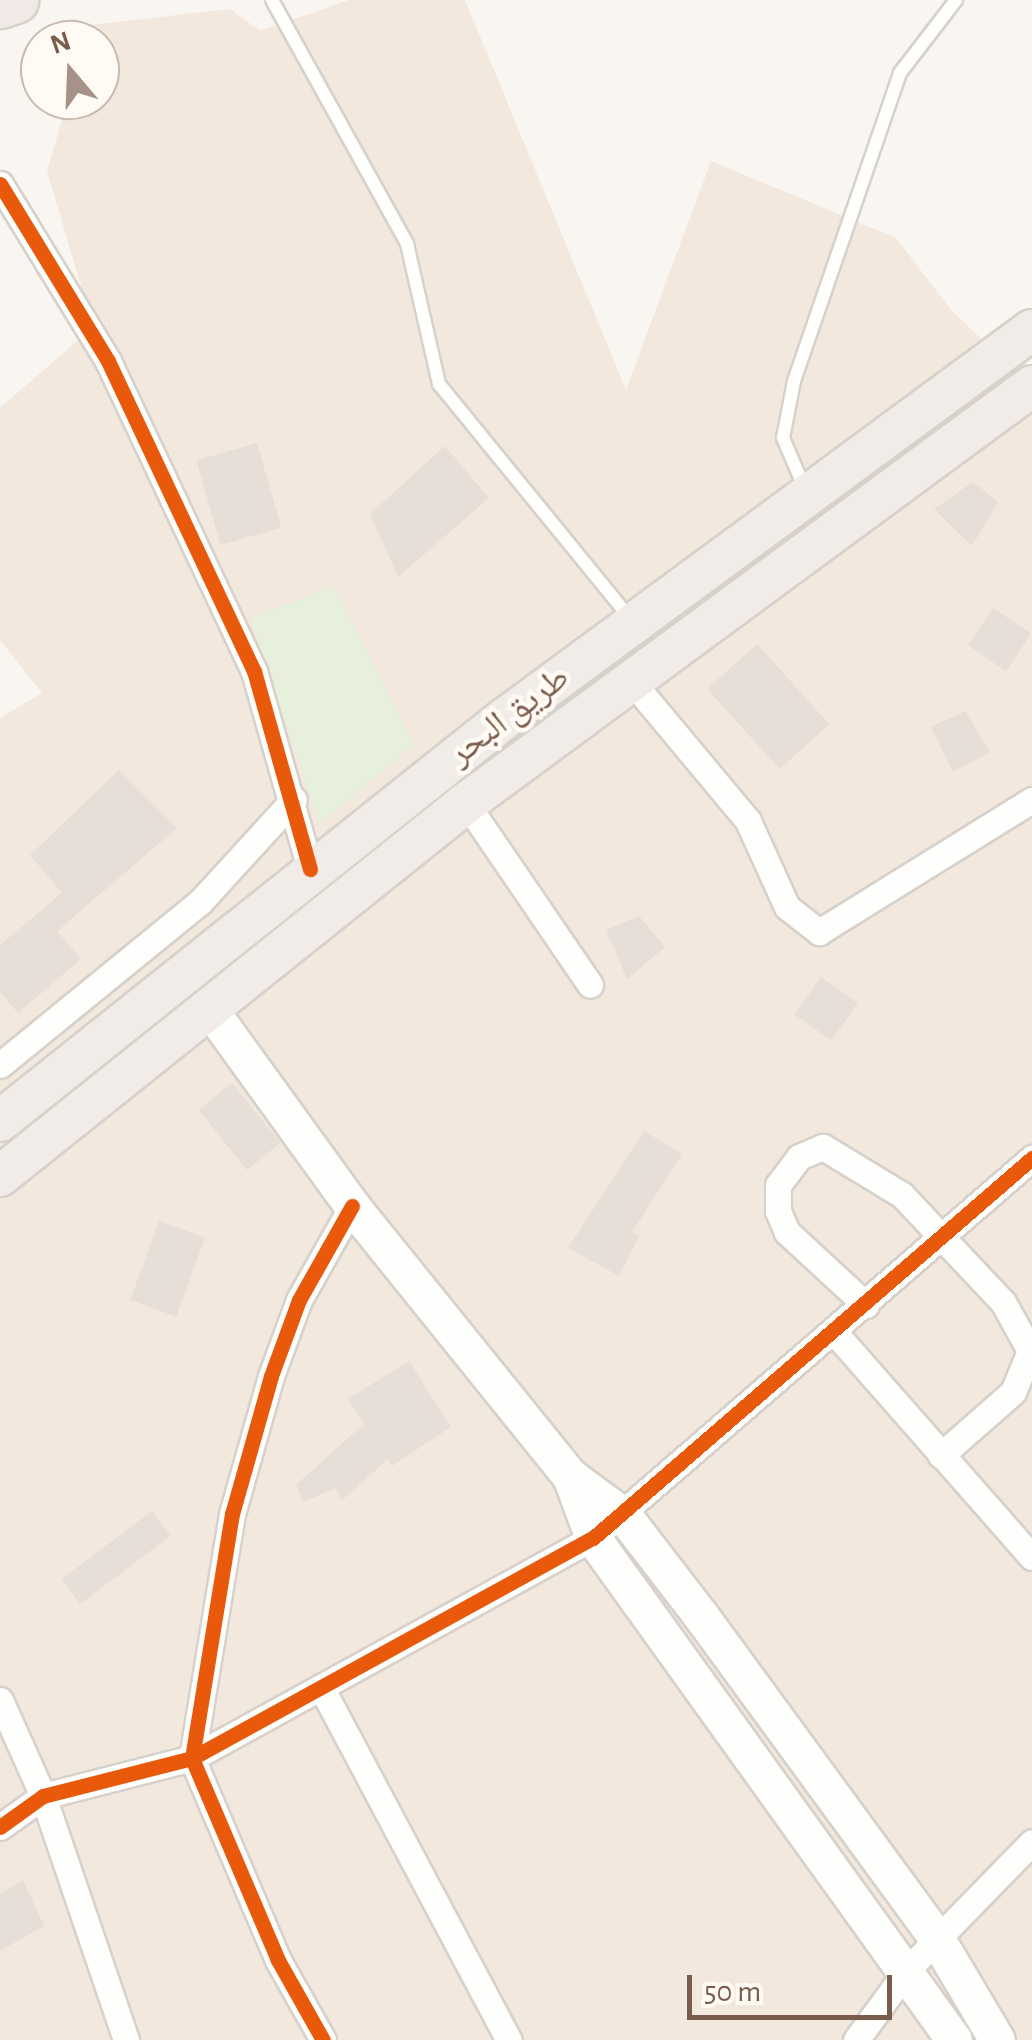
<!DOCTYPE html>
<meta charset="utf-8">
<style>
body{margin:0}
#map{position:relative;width:1032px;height:2040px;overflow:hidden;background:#f9f5f0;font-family:"Alegreya Sans","Noto Naskh Arabic",sans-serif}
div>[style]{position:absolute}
.residential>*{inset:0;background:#f2e8de}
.green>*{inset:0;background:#e7f0db}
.building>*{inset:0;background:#e6ded7;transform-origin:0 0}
.roads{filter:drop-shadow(2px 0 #d7d1cb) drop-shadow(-2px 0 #d7d1cb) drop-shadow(0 2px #d7d1cb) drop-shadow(0 -2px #d7d1cb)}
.service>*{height:12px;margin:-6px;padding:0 6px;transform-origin:6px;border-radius:6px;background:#fefefd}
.minor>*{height:25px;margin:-12.5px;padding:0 12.5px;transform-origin:12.5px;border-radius:12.5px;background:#fefefd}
.secondary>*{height:35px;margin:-17.5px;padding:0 17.5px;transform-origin:17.5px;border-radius:17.5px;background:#fefefd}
.trunk>*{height:40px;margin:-20px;padding:0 20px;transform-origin:20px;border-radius:20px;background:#f2ece8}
.motorway>*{height:45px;margin:-22.5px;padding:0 22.5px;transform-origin:22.5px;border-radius:22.5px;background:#f2eae7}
.cycleway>*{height:15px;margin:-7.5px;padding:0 7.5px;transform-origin:7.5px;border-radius:7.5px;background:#e8590c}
span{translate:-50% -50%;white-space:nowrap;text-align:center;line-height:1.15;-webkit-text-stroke:9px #fffaf3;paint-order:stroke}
.street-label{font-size:35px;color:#7a5c4d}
.north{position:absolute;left:20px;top:20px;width:100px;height:100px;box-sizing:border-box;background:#fffaf3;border:2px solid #cabbb1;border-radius:50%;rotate:341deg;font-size:28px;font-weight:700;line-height:40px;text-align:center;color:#7a5c4d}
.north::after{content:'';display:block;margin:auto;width:35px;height:45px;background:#a69286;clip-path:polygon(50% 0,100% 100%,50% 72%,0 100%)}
.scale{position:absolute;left:687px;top:1975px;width:205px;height:45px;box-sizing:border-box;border:5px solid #7a5c4d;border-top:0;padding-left:12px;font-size:30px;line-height:35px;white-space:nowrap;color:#7a5c4d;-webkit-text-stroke:8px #fffaf3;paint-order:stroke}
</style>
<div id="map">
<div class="residential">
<i style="clip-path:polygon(349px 0,465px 0,626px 390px,711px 161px,896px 238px,951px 310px,1032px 387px,1032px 2040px,0 2040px,0 718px,42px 693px,0 640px,0 408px,93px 327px,47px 171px,68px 100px,100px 100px,100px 40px,86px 40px,90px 25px,230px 9px,260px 31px)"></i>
</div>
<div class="green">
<i style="clip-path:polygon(333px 586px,414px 744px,320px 824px,250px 619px)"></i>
</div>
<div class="building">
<i style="left:257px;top:443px;width:88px;height:63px;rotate:74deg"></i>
<i style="clip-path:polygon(445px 446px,489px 498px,398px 577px,370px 514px)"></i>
<i style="clip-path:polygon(973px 482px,998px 502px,972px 546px,934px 509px)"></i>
<i style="left:993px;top:608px;width:46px;height:45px;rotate:34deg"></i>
<i style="left:757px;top:644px;width:108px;height:67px;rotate:48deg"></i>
<i style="clip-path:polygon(965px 711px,990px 752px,953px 772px,931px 727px)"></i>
<i style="clip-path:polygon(119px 770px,177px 828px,57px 931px,81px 959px,18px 1013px,0 992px,0 945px,62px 893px,30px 855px)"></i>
<i style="clip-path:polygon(639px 916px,665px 947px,627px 979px,606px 930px)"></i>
<i style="left:821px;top:977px;width:45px;height:46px;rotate:35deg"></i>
<i style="left:232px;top:1083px;width:77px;height:43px;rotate:51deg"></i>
<i style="clip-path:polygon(644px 1131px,682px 1154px,632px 1232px,639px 1236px,619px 1276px,568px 1248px)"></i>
<i style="left:159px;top:1221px;width:49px;height:84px;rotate:20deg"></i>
<i style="clip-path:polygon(409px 1361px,451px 1427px,392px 1466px,388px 1459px,341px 1501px,336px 1488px,303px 1502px,296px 1485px,364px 1424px,348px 1399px)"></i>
<i style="left:152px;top:1511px;width:31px;height:113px;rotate:53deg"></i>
<i style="clip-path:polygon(23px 1880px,44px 1926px,0 1951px,0 1894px)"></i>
</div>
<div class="roads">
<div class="service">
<i style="left:272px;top:0;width:279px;rotate:61deg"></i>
<i style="left:407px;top:244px;width:144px;rotate:77.1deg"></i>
<i style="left:439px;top:384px;width:306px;rotate:50.8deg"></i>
<i style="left:805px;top:489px;width:56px;rotate:-113.3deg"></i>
<i style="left:783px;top:438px;width:58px;rotate:-79.1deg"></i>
<i style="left:794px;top:381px;width:326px;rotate:-71deg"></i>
<i style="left:900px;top:73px;width:92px;rotate:-52.5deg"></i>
</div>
<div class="minor">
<i style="left:0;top:184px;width:207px;rotate:58.6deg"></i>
<i style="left:108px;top:361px;width:343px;rotate:64.8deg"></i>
<i style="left:254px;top:671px;width:206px;rotate:74.2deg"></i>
<i style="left:629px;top:678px;width:186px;rotate:50.2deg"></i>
<i style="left:748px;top:821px;width:94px;rotate:65.6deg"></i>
<i style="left:787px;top:907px;width:41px;rotate:38deg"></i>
<i style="left:819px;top:932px;width:251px;rotate:-31.8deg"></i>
<i style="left:466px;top:803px;width:220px;rotate:55.7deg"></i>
<i style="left:0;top:1065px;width:258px;rotate:-39.2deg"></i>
<i style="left:200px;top:902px;width:139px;rotate:-47.6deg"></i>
<i style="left:866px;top:1305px;width:108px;rotate:-137.3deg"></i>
<i style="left:787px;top:1232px;width:23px;rotate:-113deg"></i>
<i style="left:778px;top:1211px;width:26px;rotate:-90deg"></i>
<i style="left:778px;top:1185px;width:35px;rotate:-53deg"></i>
<i style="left:799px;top:1157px;width:26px;rotate:-23deg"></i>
<i style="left:823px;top:1147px;width:92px;rotate:31.3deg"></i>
<i style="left:902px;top:1195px;width:147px;rotate:46.7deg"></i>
<i style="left:1003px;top:1302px;width:56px;rotate:61.1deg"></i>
<i style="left:1030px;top:1351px;width:44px;rotate:112.5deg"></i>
<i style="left:1013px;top:1392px;width:96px;rotate:138.8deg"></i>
<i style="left:835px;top:1333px;width:298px;rotate:48.7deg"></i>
<i style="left:321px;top:1687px;width:400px;rotate:62deg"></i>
<i style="left:0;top:1700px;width:105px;rotate:65.9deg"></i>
<i style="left:43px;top:1796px;width:258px;rotate:71.2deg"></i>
<i style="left:0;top:1827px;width:53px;rotate:-35.8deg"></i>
<i style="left:43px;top:1796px;width:154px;rotate:-14.3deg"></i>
<i style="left:192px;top:1758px;width:457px;rotate:-28.8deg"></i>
<i style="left:593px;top:1538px;width:581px;rotate:-40.88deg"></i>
<i style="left:323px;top:2040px;width:92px;rotate:-119.4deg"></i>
<i style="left:278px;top:1960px;width:220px;rotate:-113.1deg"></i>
<i style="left:192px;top:1758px;width:247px;rotate:-80.7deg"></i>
<i style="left:232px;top:1514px;width:143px;rotate:-74.2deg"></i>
<i style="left:271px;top:1376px;width:81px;rotate:-69.8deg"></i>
<i style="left:299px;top:1300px;width:108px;rotate:-60.6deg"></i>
<i style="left:856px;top:2040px;width:88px;rotate:-53.8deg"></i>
<i style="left:908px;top:1969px;width:177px;rotate:-45.7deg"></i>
</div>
<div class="secondary">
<i style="left:211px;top:1011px;width:241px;rotate:54.1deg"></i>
<i style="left:352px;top:1206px;width:347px;rotate:51.1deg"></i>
<i style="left:570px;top:1476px;width:67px;rotate:36.5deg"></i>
<i style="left:624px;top:1516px;width:126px;rotate:52.4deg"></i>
<i style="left:701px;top:1616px;width:400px;rotate:53.8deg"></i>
<i style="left:937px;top:1939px;width:117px;rotate:59.3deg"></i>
<i style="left:570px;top:1476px;width:66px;rotate:69.6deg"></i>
<i style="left:593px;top:1538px;width:618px;rotate:54.28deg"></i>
</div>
<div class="trunk">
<i style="left:0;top:1121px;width:645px;rotate:-38.58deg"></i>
<i style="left:504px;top:719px;width:656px;rotate:-36.38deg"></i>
<i style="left:0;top:1176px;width:597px;rotate:-38.67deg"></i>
<i style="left:466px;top:803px;width:703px;rotate:-36.38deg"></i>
</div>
<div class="motorway">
<i style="left:0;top:5px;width:16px;rotate:-18deg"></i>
</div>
</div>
<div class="cycleway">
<i style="left:0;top:184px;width:207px;rotate:58.6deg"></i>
<i style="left:108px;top:361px;width:343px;rotate:64.8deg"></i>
<i style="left:254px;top:671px;width:206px;rotate:74.2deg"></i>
<i style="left:0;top:1827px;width:53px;rotate:-35.8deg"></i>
<i style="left:43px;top:1796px;width:154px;rotate:-14.3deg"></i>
<i style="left:192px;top:1758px;width:457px;rotate:-28.8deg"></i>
<i style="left:593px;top:1538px;width:581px;rotate:-40.88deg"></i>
<i style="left:323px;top:2040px;width:92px;rotate:-119.4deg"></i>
<i style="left:278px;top:1960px;width:220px;rotate:-113.1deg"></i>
<i style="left:192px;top:1758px;width:247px;rotate:-80.7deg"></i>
<i style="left:232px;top:1514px;width:143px;rotate:-74.2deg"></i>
<i style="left:271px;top:1376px;width:81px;rotate:-69.8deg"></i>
<i style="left:299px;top:1300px;width:108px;rotate:-60.6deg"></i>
</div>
<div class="street-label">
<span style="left:509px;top:716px;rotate:-37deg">طريق البحر</span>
</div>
<div class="north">N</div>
<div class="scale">50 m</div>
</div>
